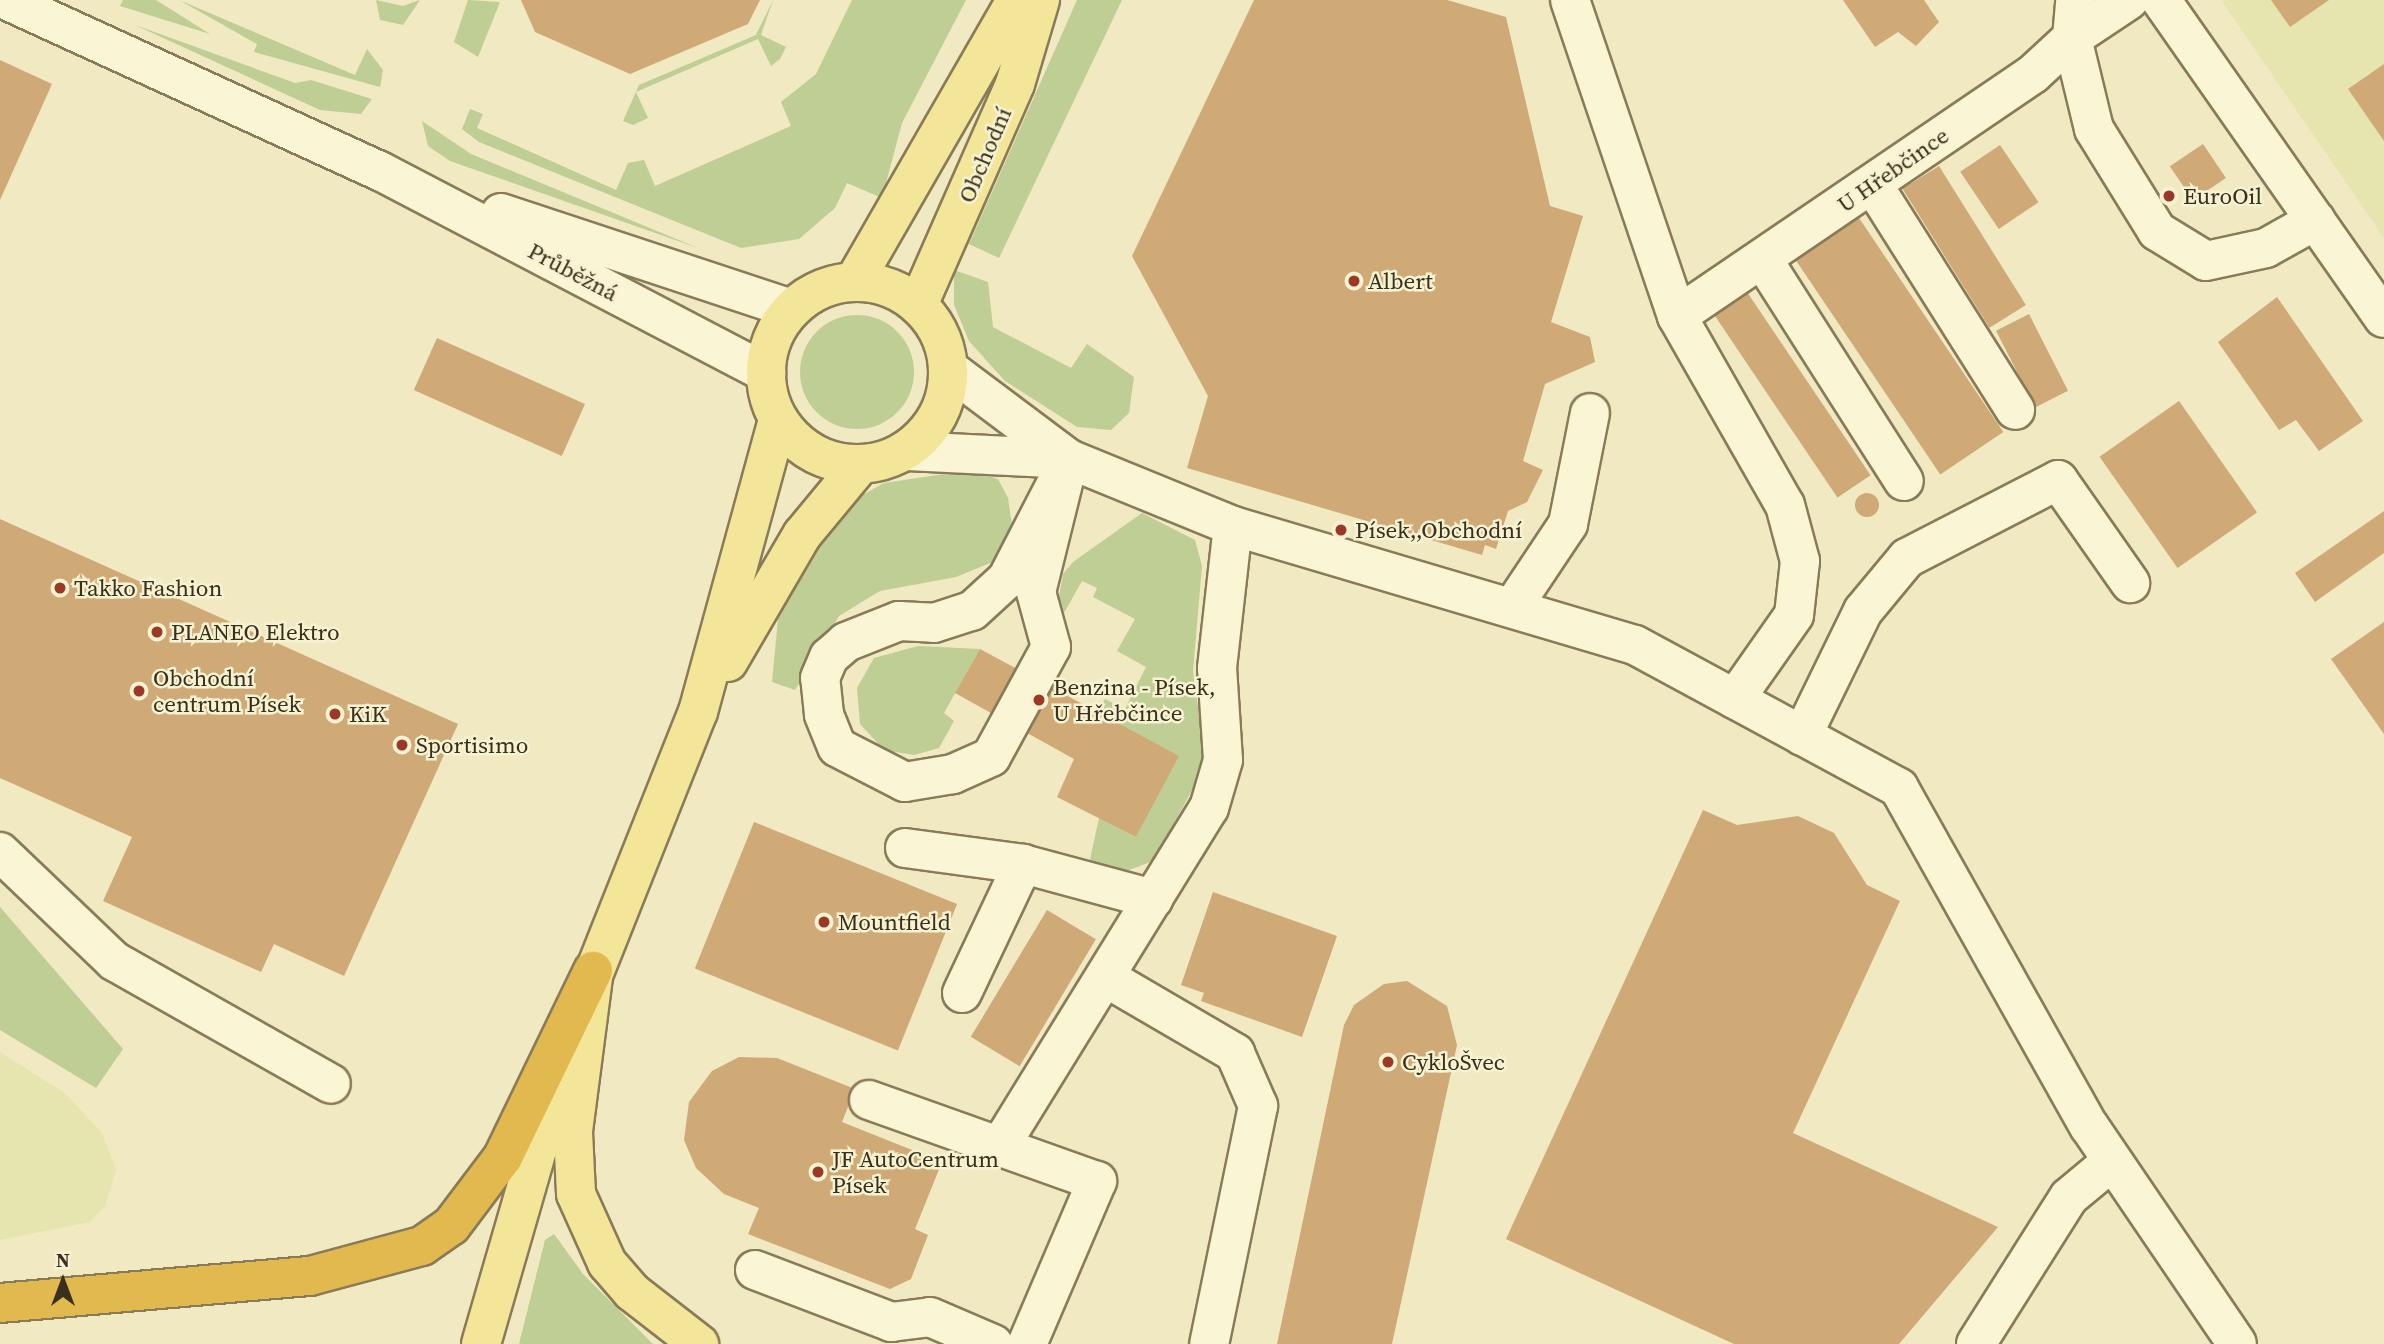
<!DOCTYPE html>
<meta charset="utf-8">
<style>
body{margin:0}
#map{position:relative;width:2384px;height:1344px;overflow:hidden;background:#f0e9c2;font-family:"Source Serif 4",serif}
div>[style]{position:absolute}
.farmland>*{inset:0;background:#e6e5af}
.green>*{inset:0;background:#bece95}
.round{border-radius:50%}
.building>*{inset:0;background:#cfa976;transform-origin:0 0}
.roads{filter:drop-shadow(2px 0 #8a7b58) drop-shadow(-2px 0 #8a7b58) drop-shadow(0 2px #8a7b58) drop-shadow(0 -2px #8a7b58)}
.minor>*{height:38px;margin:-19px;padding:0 19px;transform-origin:19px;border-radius:19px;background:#faf5d5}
.major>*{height:38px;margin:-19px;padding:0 19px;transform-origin:19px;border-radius:19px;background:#f4e698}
.major>.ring{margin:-19px;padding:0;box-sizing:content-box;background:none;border:38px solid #f4e698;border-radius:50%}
.highway>*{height:38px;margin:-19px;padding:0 19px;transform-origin:19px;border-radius:19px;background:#e2b94f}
.dots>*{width:19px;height:19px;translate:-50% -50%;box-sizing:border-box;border:4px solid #f7f2d2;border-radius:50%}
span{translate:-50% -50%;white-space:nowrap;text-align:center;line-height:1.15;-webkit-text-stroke:5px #f7f2d2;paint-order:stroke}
.street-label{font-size:23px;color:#392f1d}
.poi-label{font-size:23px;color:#392f1d}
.left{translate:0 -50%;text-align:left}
.north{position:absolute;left:28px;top:1246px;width:70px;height:70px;-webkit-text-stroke:5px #f7f2d2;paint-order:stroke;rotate:0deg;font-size:19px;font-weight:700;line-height:28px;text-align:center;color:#392f1d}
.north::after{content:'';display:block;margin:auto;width:24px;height:32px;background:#392f1d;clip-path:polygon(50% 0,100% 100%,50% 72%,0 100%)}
</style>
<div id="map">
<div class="farmland">
<i style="clip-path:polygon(2221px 0,2384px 0,2384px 238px)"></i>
<i style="clip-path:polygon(0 1052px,65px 1093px,102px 1133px,116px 1170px,105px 1206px,90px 1222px,0 1240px)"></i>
</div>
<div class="green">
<i style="clip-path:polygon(123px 0,156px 0,210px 34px,120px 6px)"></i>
<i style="clip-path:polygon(179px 0,355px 75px,367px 49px,383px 70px,380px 87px,254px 52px,257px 44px)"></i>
<i style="clip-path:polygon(376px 0,403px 6px,420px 0,403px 25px,380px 20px)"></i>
<i style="clip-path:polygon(468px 0,500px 2px,478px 57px,454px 42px)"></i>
<i style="clip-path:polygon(773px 0,761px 35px,786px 47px,780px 59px,771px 66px,758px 39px,636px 92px,648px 118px,633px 125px,623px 121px,639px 85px,756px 35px)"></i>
<i style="clip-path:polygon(852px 0,966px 0,902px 123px,882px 198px,847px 183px,835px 208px,799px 239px,741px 248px,479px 142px,462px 129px,470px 109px,483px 114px,477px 128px,616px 190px,628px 163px,644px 160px,655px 186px,791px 126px,781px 102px,816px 74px)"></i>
<i style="clip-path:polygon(1077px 0,1122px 0,999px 258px,969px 244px)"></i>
<i style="clip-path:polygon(135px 25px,295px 83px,311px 80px,372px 99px,361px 114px,320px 110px)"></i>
<i style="clip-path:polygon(422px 121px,471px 154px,698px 248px,450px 161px,428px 146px)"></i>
<i style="clip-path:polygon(954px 270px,988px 282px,993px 327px,1071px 368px,1087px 344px,1134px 377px,1129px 413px,1111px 430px,1077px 427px,1005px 381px,969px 341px,954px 305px)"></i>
<i class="round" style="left:800px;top:315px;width:114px;height:114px"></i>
<i style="clip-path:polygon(971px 470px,998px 479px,1008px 498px,1012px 525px,995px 561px,956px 577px,880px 591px,839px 616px,795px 690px,772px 682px,778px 619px,815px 549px,850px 502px,884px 483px)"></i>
<i style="clip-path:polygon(1142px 513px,1195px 540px,1202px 566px,1193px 671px,1206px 765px,1153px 861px,1121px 873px,1089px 864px,1099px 818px,1136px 837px,1178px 756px,1097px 714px,1105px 699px,1125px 709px,1146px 667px,1117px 651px,1135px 619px,1093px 597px,1097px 588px,1082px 581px,1064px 613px,1059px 596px,1063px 574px,1073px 562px)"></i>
<i style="clip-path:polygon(918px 646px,980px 649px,944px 713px,954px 721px,939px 748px,914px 755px,884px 750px,860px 724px,857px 688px,874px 658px)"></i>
<i style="clip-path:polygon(0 907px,123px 1049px,96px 1088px,0 1030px)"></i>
<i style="clip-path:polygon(554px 1234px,583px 1274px,653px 1344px,519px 1344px,545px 1240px)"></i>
</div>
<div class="building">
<i style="clip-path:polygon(521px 0,760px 0,748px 24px,630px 74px,535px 32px)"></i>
<i style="clip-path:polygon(1254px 0,1447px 0,1506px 17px,1550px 206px,1583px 216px,1551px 322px,1590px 337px,1595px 362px,1545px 384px,1523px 461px,1543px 470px,1527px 502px,1508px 511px,1496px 549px,1485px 545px,1482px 555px,1187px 468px,1208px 396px,1132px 256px)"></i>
<i style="clip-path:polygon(1843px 0,1924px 0,1939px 22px,1916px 46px,1898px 32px,1875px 47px)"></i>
<i style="clip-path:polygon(2271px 0,2329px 0,2290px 27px)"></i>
<i style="clip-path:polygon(0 60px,52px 84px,0 200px)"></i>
<i style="clip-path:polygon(2384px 64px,2384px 141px,2348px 89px)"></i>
<i style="left:2203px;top:144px;width:41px;height:40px;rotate:56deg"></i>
<i style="left:2000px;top:145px;width:69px;height:48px;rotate:56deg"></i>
<i style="left:1939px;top:166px;width:164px;height:43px;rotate:58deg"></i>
<i style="left:1859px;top:218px;width:258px;height:76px;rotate:56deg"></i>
<i style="left:1747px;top:292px;width:221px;height:40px;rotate:56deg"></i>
<i style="clip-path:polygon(2277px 297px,2363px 421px,2319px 451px,2296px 420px,2279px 430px,2218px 342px)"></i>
<i style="left:2029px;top:314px;width:86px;height:37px;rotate:63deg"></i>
<i style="left:437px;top:338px;width:162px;height:57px;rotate:24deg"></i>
<i style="left:2179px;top:401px;width:136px;height:97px;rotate:55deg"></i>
<i class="round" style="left:1855px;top:493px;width:24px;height:24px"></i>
<i style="clip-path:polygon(2384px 511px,2384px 553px,2315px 602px,2295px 573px)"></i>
<i style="clip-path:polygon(0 519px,458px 724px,344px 976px,274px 944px,261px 972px,103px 901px,132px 837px,0 778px)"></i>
<i style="clip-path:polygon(2384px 622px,2384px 734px,2331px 659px)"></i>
<i style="clip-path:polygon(980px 649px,1179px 756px,1136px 837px,1057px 797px,1074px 759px,955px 693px)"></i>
<i style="clip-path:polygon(1703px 810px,1737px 825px,1798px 816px,1834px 833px,1867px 885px,1900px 901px,1793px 1133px,1998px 1227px,1899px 1344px,1734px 1344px,1506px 1239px)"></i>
<i style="left:754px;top:822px;width:219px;height:158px;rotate:22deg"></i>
<i style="clip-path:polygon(1213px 892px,1337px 936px,1302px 1037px,1201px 1001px,1204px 993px,1181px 985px)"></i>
<i style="left:1047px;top:910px;width:57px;height:148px;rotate:31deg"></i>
<i style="clip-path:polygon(1407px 981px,1447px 1006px,1457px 1045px,1392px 1344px,1277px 1344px,1344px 1025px,1354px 1005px,1384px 984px)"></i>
<i style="clip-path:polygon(739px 1057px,777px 1058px,855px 1089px,842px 1122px,942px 1162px,915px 1229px,928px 1235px,911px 1279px,890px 1289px,748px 1234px,759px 1208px,724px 1194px,696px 1168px,684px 1140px,689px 1102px,712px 1071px)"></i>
</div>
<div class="roads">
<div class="minor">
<i style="left:6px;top:0;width:411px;rotate:24.6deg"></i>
<i style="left:380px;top:171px;width:436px;rotate:27.6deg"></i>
<i style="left:1570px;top:0;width:334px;rotate:71.3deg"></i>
<i style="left:1677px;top:316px;width:218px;rotate:60.3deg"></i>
<i style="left:1785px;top:505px;width:58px;rotate:75deg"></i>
<i style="left:1800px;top:561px;width:54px;rotate:96.3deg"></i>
<i style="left:1794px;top:615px;width:103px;rotate:125.1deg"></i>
<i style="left:2129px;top:0;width:69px;rotate:146.3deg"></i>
<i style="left:2072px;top:38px;width:94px;rotate:76.4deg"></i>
<i style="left:2094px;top:129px;width:120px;rotate:58.3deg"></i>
<i style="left:2157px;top:231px;width:57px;rotate:31.5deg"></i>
<i style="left:2206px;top:261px;width:61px;rotate:-12.2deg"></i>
<i style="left:2266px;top:248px;width:57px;rotate:-29.2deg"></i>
<i style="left:2161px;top:0;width:388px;rotate:55deg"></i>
<i style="left:1873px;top:185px;width:266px;rotate:57.7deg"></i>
<i style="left:501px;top:213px;width:306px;rotate:18.3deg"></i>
<i style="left:1763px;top:260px;width:262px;rotate:57.5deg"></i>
<i style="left:1677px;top:316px;width:430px;rotate:-34.2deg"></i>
<i style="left:2033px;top:74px;width:53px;rotate:-42.7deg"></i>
<i style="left:2072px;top:38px;width:38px;rotate:-85deg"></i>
<i style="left:949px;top:369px;width:150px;rotate:36.9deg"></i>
<i style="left:1069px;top:459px;width:177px;rotate:22.2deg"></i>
<i style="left:1233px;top:526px;width:419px;rotate:16.5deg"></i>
<i style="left:1635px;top:645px;width:300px;rotate:28.4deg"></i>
<i style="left:1899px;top:788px;width:388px;rotate:60.7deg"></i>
<i style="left:2089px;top:1126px;width:263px;rotate:55.8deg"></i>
<i style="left:906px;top:451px;width:161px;rotate:2.8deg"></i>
<i style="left:1069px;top:459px;width:137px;rotate:103.9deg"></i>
<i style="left:1036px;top:592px;width:57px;rotate:74.7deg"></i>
<i style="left:1051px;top:647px;width:125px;rotate:118.6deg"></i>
<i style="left:991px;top:757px;width:42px;rotate:155.9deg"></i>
<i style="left:953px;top:774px;width:49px;rotate:170.5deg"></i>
<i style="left:905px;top:782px;width:76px;rotate:-152.8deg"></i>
<i style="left:837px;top:747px;width:35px;rotate:-112deg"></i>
<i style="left:824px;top:714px;width:36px;rotate:-96deg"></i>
<i style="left:820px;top:678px;width:23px;rotate:-67deg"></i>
<i style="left:829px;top:657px;width:23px;rotate:-41deg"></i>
<i style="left:846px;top:642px;width:57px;rotate:-21.6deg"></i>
<i style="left:899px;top:621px;width:35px;rotate:3deg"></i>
<i style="left:934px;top:623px;width:40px;rotate:-18deg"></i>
<i style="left:972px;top:611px;width:47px;rotate:-42.4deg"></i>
<i style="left:1007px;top:579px;width:135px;rotate:-62.7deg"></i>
<i style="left:1512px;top:608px;width:101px;rotate:-56.3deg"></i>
<i style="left:1568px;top:524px;width:113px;rotate:-78.8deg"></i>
<i style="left:1802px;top:736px;width:139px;rotate:-64deg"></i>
<i style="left:1863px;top:611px;width:69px;rotate:-50.3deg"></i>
<i style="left:1907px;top:558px;width:170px;rotate:-27.3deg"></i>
<i style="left:2058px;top:480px;width:126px;rotate:55deg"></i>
<i style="left:905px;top:848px;width:119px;rotate:7.7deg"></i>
<i style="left:1023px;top:864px;width:135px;rotate:15.1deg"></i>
<i style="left:0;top:852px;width:158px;rotate:43.7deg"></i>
<i style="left:114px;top:961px;width:249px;rotate:29.5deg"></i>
<i style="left:1105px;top:977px;width:151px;rotate:30.3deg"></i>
<i style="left:1235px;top:1053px;width:58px;rotate:66.5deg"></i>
<i style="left:1258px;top:1106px;width:243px;rotate:101.6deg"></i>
<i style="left:962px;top:993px;width:143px;rotate:-64.7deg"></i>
<i style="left:869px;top:1100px;width:242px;rotate:19.6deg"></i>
<i style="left:1097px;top:1181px;width:177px;rotate:113.2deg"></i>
<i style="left:1000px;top:1146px;width:397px;rotate:-58.3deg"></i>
<i style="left:1209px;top:808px;width:50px;rotate:-73.7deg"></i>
<i style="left:1223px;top:760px;width:92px;rotate:-93.7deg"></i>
<i style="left:1217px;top:668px;width:143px;rotate:-83.6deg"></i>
<i style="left:755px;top:1270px;width:146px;rotate:20.9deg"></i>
<i style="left:891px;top:1322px;width:39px;rotate:-7deg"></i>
<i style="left:930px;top:1317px;width:69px;rotate:23.2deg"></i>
<i style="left:1976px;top:1344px;width:174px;rotate:-57.7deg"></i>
<i style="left:2069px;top:1197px;width:55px;rotate:-39.8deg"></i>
</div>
<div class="major">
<i class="ring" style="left:766px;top:282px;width:144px;height:144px"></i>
<i style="left:854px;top:282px;width:325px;rotate:-60.1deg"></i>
<i style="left:918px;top:305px;width:241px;rotate:-66.3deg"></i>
<i style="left:1015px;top:84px;width:88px;rotate:-73.4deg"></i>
<i style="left:728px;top:662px;width:147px;rotate:-59.8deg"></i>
<i style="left:802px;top:535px;width:91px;rotate:-50.4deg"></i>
<i style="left:593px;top:977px;width:156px;rotate:97.4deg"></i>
<i style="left:573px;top:1132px;width:62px;rotate:87.2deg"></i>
<i style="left:576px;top:1194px;width:76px;rotate:65.8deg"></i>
<i style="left:607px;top:1263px;width:38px;rotate:49deg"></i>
<i style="left:632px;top:1292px;width:85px;rotate:37.8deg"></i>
<i style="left:582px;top:1003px;width:313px;rotate:-68.3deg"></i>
<i style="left:698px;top:712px;width:303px;rotate:-74.7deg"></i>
<i style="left:481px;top:1344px;width:291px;rotate:-73.9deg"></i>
</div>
<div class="highway">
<i style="left:0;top:1303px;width:311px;rotate:-5deg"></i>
<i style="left:310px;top:1276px;width:116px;rotate:-15deg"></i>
<i style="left:422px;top:1246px;width:35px;rotate:-35deg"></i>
<i style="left:451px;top:1226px;width:86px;rotate:-53deg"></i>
<i style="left:503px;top:1157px;width:207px;rotate:-64.2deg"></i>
</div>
</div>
<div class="dots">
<i style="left:2169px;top:196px;background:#9b3826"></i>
<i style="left:1354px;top:281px;background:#9b3826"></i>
<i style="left:1341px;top:530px;background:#9b3826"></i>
<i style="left:60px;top:588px;background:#9b3826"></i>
<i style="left:157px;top:632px;background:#9b3826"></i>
<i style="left:139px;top:691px;background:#9b3826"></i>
<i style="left:1039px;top:700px;background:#9b3826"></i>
<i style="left:335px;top:714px;background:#9b3826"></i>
<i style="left:402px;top:745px;background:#9b3826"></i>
<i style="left:824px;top:922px;background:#9b3826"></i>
<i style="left:1388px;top:1062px;background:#9b3826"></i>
<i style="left:818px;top:1172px;background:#9b3826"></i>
</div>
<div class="street-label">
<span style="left:985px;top:155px;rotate:-67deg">Obchodní</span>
<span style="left:1893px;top:170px;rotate:-35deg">U Hřebčince</span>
<span style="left:573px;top:272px;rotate:28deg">Průběžná</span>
</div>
<div class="poi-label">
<span class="left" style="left:2183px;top:196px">EuroOil</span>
<span class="left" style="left:1368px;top:281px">Albert</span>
<span class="left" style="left:1355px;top:530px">Písek,,Obchodní</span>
<span class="left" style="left:74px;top:588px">Takko Fashion</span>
<span class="left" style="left:171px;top:632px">PLANEO Elektro</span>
<span class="left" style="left:153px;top:691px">Obchodní<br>centrum Písek</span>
<span class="left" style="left:1053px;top:700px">Benzina - Písek,<br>U Hřebčince</span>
<span class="left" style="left:349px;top:714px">KiK</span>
<span class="left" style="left:416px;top:745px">Sportisimo</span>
<span class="left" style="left:838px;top:922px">Mountfield</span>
<span class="left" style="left:1402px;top:1062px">CykloŠvec</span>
<span class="left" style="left:832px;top:1172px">JF AutoCentrum<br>Písek</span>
</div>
<div class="north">N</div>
</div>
